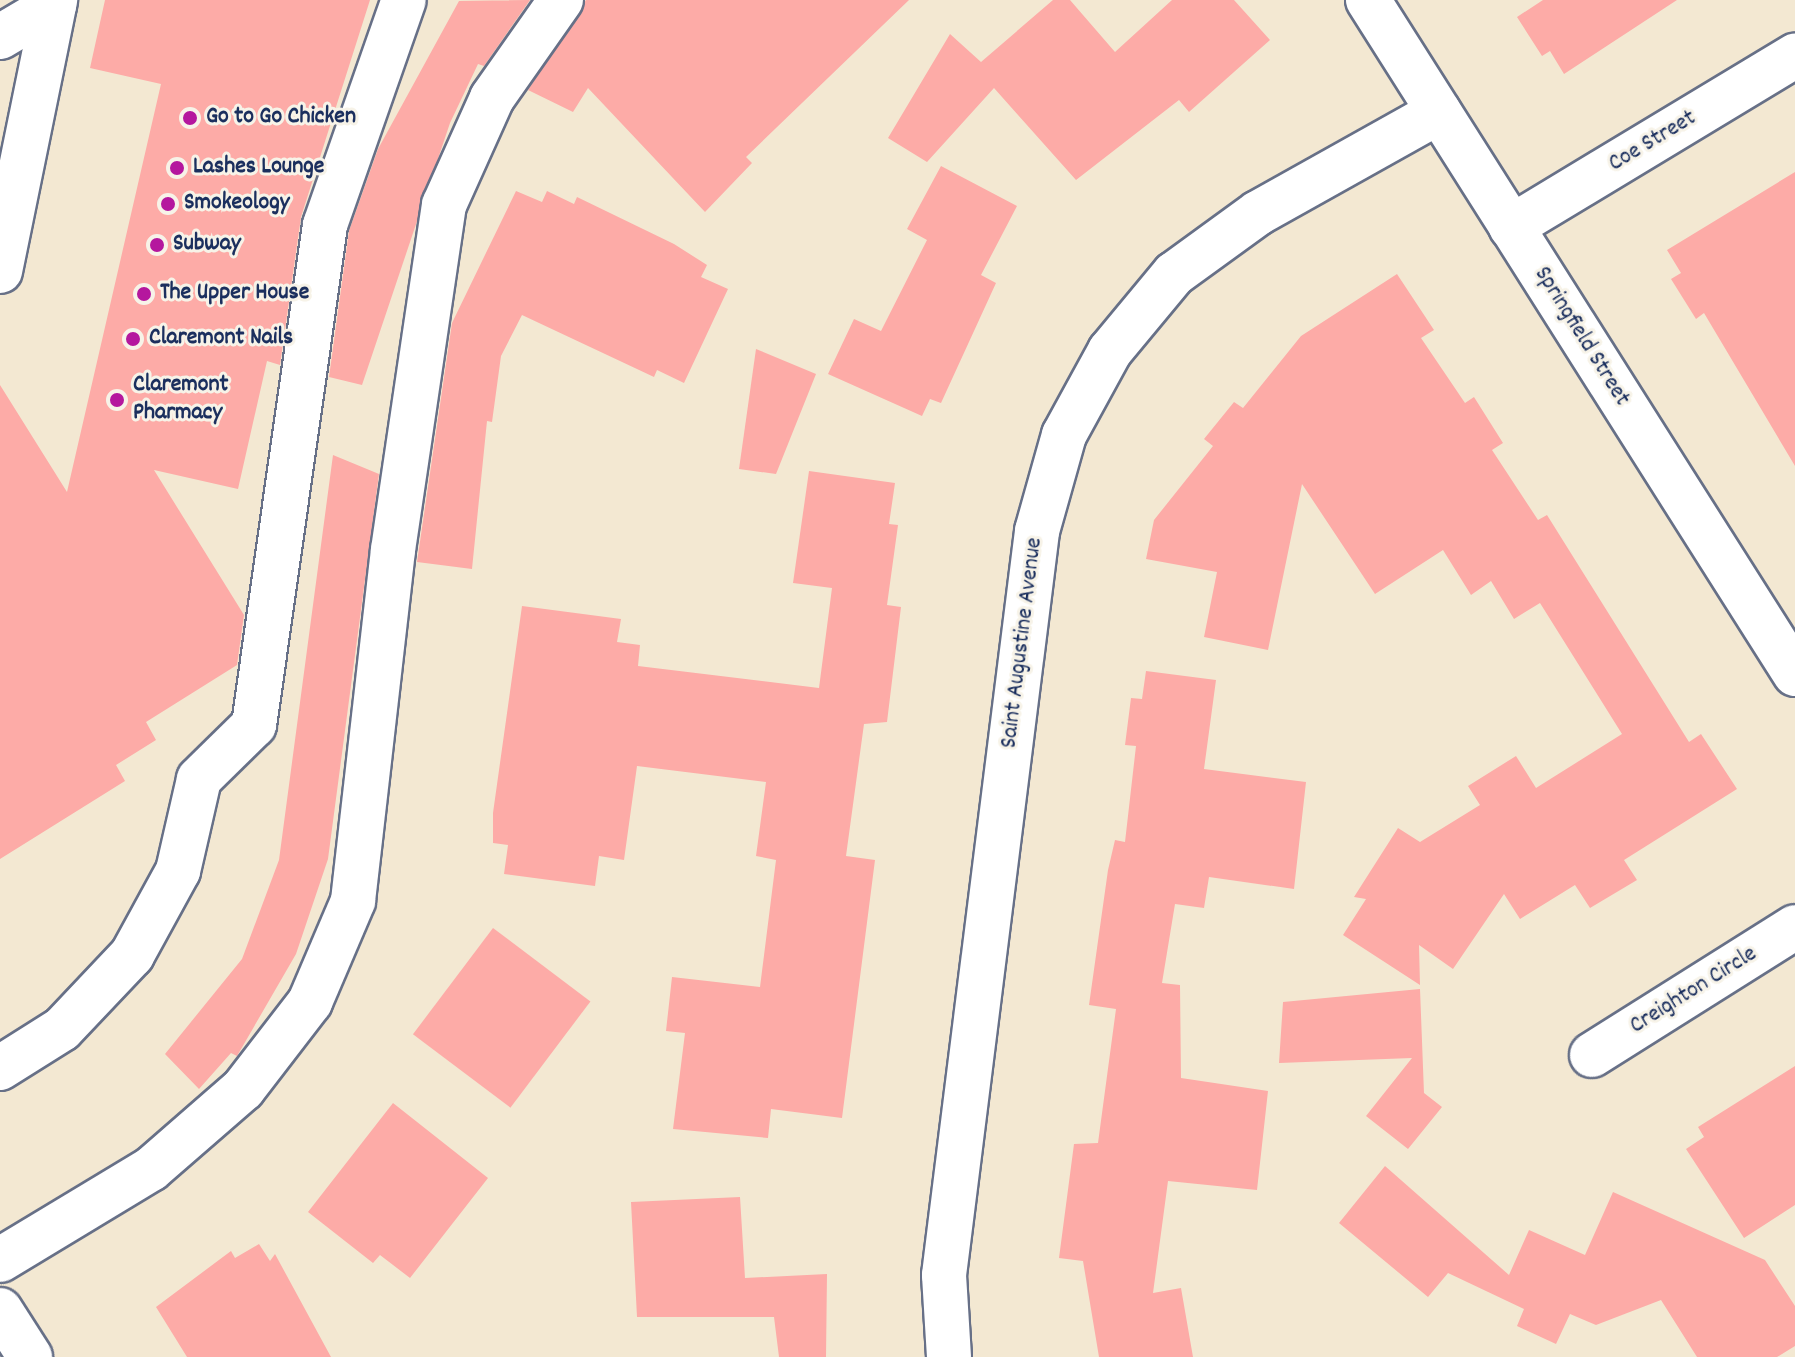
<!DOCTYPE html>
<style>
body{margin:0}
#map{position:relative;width:1795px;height:1357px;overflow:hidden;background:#f3e8d2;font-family:Dekko,sans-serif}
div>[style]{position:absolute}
.building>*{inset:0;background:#fdaba7;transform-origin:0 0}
.roads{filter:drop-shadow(2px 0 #677087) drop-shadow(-2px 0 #677087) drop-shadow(0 2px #677087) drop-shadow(0 -2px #677087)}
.minor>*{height:44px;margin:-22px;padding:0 22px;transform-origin:22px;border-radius:22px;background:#fff}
.major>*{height:44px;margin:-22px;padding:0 22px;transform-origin:22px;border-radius:22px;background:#fff}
.dots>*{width:22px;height:22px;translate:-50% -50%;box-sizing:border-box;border:4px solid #f7f3e8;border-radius:50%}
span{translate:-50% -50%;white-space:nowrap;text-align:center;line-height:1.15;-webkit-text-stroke:6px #f7f3e8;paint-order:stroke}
.poi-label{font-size:24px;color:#1b2f5e;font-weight:700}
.left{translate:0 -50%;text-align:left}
.street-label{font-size:24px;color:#1b2f5e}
</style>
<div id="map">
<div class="building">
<i style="clip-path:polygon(105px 0,370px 0,301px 217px,280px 365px,267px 361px,238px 489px,154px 470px,244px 615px,237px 665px,146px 722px,156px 740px,116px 765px,125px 781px,0 859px,0 385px,67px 492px,161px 84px,90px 68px)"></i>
<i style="clip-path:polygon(530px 0,484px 66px,478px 64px,450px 123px,362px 385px,329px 377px,349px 231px,378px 149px,459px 1px)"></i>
<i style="clip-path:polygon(586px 0,909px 0,746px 157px,752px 163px,705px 212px,588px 88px,573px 112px,528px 90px)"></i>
<i style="clip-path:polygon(1053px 0,1070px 0,1115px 52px,1172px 0,1234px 0,1270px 40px,1189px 112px,1179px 100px,1076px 180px,994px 88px,927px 162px,888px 138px,950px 34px,981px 62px)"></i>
<i style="clip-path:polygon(1543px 0,1677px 0,1564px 74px,1550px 51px,1542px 56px,1517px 17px)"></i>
<i style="clip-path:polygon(941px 166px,1017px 206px,981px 275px,996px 283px,941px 403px,930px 399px,922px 416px,828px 374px,854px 319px,881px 331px,927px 240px,907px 229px)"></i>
<i style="clip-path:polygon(1795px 172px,1795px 466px,1704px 313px,1696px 319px,1671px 279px,1681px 273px,1667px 250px)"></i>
<i style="clip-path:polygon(516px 191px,542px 202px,547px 191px,574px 204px,577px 197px,674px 244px,707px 265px,701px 277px,728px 289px,684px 383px,657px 370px,654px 377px,522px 315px,501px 356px,492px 422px,487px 421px,472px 569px,417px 562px,452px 323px)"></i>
<i style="clip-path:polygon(1397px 274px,1434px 330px,1421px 338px,1465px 403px,1474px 397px,1503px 443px,1492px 450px,1538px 520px,1547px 515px,1689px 742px,1701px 734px,1737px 789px,1624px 860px,1637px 880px,1590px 908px,1575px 885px,1520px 919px,1504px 894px,1453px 969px,1419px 945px,1420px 985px,1343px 935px,1366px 899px,1354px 897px,1398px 828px,1420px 842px,1480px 805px,1468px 786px,1516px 756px,1536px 788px,1622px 734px,1540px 603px,1514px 619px,1491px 581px,1471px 595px,1443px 550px,1375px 594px,1302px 484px,1268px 650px,1204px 637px,1217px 572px,1146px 559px,1154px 520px,1213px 446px,1204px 439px,1234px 402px,1243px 408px,1301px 336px)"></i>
<i style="clip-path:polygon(756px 349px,816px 374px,776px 474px,739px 469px)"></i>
<i style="clip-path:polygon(333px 455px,379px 474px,328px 859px,296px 954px,237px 1056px,231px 1053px,199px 1089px,165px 1054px,242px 959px,279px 860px)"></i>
<i style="clip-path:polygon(809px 471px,895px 483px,889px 524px,898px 525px,887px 605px,901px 607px,887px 722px,864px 724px,846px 856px,875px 860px,842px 1118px,771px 1109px,768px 1138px,673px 1129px,685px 1033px,666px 1031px,672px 977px,760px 987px,776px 860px,756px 856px,766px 782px,637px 766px,624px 860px,599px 856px,595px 886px,504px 874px,508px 845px,493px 843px,493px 813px,522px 606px,621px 619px,617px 642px,640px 645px,638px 666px,819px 688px,832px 588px,793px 583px)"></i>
<i style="clip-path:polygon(1146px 671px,1216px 680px,1204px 769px,1306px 782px,1294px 889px,1209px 877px,1204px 908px,1175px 904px,1162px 983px,1180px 985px,1181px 1078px,1268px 1091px,1257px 1190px,1168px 1181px,1153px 1293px,1181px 1288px,1193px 1357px,1099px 1357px,1083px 1261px,1059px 1258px,1074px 1144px,1098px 1143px,1116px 1009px,1089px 1005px,1108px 870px,1115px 840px,1125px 842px,1136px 746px,1125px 745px,1131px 698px,1142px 699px)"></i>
<i style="left:493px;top:928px;width:122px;height:133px;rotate:37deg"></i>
<i style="clip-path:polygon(1420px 989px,1424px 1093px,1442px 1107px,1408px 1149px,1366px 1116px,1412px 1058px,1279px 1063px,1283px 1002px)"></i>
<i style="clip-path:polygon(1795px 1066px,1795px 1205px,1744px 1238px,1686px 1149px,1704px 1137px,1698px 1127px)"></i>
<i style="clip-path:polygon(393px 1103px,488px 1178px,410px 1278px,380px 1255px,373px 1263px,308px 1212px)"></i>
<i style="clip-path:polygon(1385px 1166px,1509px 1275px,1529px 1230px,1585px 1255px,1613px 1192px,1765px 1260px,1795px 1306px,1795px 1346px,1777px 1357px,1697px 1357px,1661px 1300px,1596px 1325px,1570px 1314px,1556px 1344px,1517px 1326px,1524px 1309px,1448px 1273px,1428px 1297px,1339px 1223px)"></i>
<i style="clip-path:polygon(740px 1197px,745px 1278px,827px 1274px,826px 1357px,779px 1357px,774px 1317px,637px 1317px,631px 1202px)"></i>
<i style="clip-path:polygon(259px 1244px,270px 1261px,275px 1254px,331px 1357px,187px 1357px,156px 1307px,231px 1251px,235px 1258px)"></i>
</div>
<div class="roads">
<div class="minor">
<i style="left:1368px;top:0;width:798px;rotate:57.64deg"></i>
<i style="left:0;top:37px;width:63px;rotate:-30.7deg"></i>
<i style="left:1511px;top:227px;width:332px;rotate:-31.1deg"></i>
<i style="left:0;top:271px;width:277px;rotate:-78.5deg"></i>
<i style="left:1592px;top:1055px;width:240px;rotate:-32.2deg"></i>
<i style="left:0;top:1068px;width:73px;rotate:-32.2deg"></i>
<i style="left:62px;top:1029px;width:102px;rotate:-46.6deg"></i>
<i style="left:132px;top:955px;width:96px;rotate:-61.3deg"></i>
<i style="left:178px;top:871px;width:94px;rotate:-77.1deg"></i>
<i style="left:199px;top:779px;width:77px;rotate:-44.5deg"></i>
<i style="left:254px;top:725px;width:505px;rotate:-81.92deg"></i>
<i style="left:325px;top:225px;width:238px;rotate:-70.7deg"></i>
<i style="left:0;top:1260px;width:176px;rotate:-31.1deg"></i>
<i style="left:151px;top:1169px;width:122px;rotate:-41deg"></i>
<i style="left:243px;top:1089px;width:110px;rotate:-52.4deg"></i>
<i style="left:310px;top:1002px;width:110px;rotate:-66.9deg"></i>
<i style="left:353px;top:901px;width:353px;rotate:-83.5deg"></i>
<i style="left:393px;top:550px;width:349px;rotate:-81.6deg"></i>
<i style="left:444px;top:205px;width:117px;rotate:-65.8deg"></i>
<i style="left:492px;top:98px;width:120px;rotate:-54.9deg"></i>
<i style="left:949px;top:1357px;width:82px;rotate:-93.5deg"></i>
<i style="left:944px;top:1275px;width:750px;rotate:-82.87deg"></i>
<i style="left:1037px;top:531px;width:100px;rotate:-74.3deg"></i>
<i style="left:1064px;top:435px;width:96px;rotate:-61.3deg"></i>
<i style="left:1110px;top:351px;width:100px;rotate:-50.3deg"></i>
<i style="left:1174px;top:274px;width:104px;rotate:-36deg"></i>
<i style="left:1258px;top:213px;width:207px;rotate:-29.2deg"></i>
</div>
<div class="major">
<i style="left:0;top:1310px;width:56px;rotate:57.4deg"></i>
</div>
</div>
<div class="dots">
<i style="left:190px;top:118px;background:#b5179e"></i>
<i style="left:177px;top:168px;background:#b5179e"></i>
<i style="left:168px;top:204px;background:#b5179e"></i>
<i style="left:157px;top:245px;background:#b5179e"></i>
<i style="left:144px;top:294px;background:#b5179e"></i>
<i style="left:133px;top:339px;background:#b5179e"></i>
<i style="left:117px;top:400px;background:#b5179e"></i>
</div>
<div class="poi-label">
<span class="left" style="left:206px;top:118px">Go to Go Chicken</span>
<span class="left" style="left:193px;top:168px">Lashes Lounge</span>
<span class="left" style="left:184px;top:204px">Smokeology</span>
<span class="left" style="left:173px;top:245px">Subway</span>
<span class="left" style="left:160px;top:294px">The Upper House</span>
<span class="left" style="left:149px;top:339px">Claremont Nails</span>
<span class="left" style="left:133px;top:400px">Claremont<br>Pharmacy</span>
</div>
<div class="street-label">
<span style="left:1653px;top:142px;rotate:-31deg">Coe Street</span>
<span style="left:1581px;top:337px;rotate:58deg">Springfield Street</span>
<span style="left:1023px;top:643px;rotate:-83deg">Saint Augustine Avenue</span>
<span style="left:1694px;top:991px;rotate:-32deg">Creighton Circle</span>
</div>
</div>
